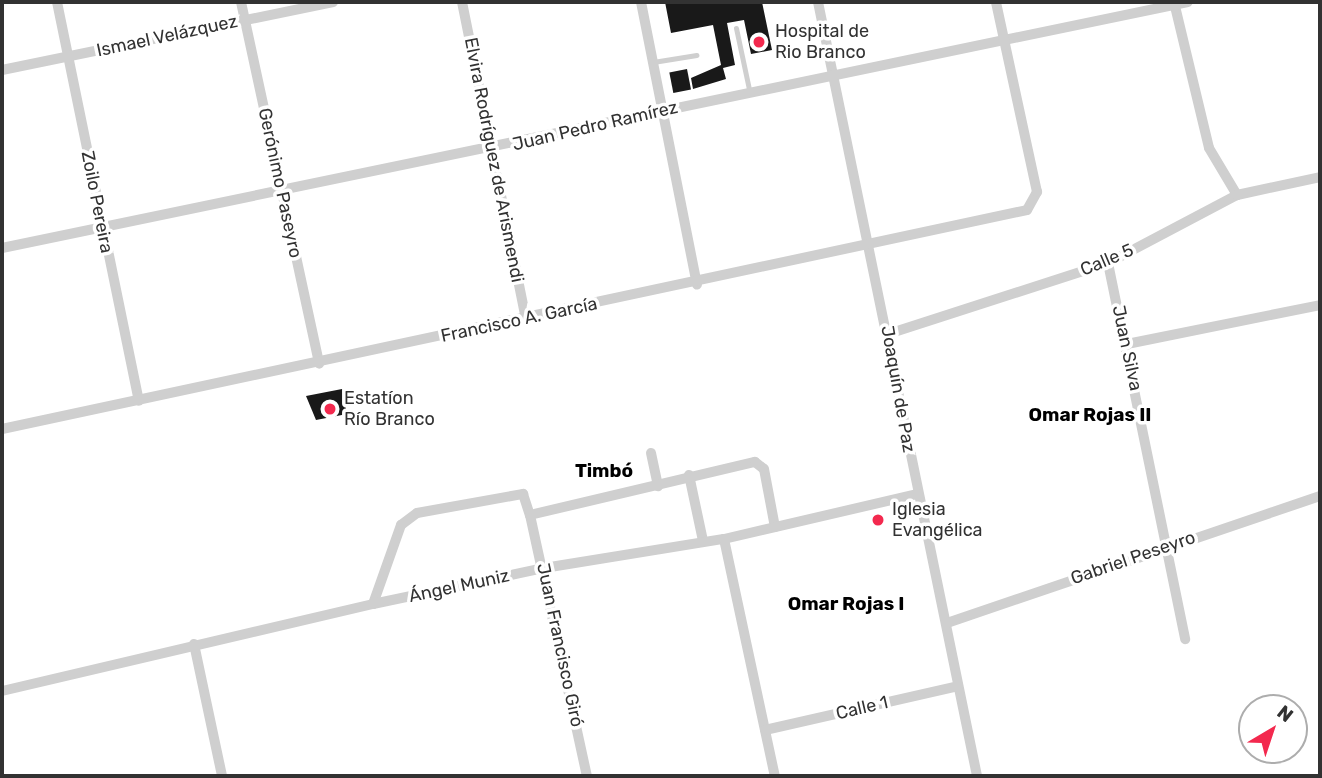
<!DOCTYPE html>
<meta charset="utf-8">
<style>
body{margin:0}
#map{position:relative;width:1322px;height:778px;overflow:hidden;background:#fff;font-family:Rubik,sans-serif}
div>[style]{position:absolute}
.building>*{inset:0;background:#191919;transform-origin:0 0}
.lane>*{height:5px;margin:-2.5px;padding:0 2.5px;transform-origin:2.5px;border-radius:2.5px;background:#cfcfcf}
.street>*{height:10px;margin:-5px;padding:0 5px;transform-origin:5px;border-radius:5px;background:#cfcfcf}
.dots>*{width:19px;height:19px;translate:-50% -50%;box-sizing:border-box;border:4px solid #fff;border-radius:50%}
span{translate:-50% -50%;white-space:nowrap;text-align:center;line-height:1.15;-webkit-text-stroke:7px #fff;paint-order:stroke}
.poi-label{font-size:18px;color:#323232}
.left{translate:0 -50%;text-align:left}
.street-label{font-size:18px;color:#323232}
.neighbourhood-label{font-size:19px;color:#000;font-weight:700}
.frame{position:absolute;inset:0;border:4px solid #323232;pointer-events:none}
.north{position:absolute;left:1238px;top:694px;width:70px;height:70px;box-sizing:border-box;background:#fff;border:2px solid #adadad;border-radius:50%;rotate:39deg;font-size:19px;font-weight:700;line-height:28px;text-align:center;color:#323232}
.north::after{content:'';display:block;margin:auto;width:24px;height:32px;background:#f3294e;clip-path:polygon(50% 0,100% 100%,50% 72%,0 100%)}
</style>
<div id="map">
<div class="building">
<i style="clip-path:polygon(665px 2px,762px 2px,772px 50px,751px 54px,744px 20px,727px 23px,735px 65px,723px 68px,726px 79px,693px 89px,691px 78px,721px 65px,713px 25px,671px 33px)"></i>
<i style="left:687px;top:69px;width:21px;height:18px;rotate:79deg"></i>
<i style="clip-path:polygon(342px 389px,347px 414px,316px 420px,306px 396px)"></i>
</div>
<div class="lane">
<i style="left:736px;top:28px;width:67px;rotate:78deg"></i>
<i style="left:653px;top:62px;width:44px;rotate:-9.2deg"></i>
</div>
<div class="street">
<i style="left:57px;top:2px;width:407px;rotate:78.4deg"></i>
<i style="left:241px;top:2px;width:370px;rotate:77.8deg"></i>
<i style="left:462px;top:2px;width:322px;rotate:78.6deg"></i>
<i style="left:641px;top:2px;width:288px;rotate:78.8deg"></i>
<i style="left:818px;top:2px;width:790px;rotate:78.39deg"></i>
<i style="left:1174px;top:2px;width:150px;rotate:76.5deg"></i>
<i style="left:1209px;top:148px;width:55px;rotate:59.2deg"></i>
<i style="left:2px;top:70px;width:338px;rotate:-11.6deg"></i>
<i style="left:2px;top:248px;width:1211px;rotate:-11.72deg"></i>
<i style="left:1108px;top:263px;width:384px;rotate:78.4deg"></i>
<i style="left:888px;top:334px;width:231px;rotate:-17.9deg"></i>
<i style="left:1108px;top:263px;width:146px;rotate:-27.8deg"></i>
<i style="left:1237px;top:195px;width:85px;rotate:-12.2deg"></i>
<i style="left:1127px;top:344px;width:197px;rotate:-11.4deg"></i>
<i style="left:2px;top:429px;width:1048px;rotate:-12.06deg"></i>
<i style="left:1027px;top:210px;width:21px;rotate:-61deg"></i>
<i style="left:1037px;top:192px;width:194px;rotate:-102.2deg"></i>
<i style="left:651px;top:453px;width:34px;rotate:78deg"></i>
<i style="left:689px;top:475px;width:67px;rotate:78deg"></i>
<i style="left:530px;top:515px;width:267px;rotate:77.7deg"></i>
<i style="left:724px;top:539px;width:242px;rotate:77.9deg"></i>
<i style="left:373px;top:604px;width:84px;rotate:-70.5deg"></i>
<i style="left:401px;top:525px;width:20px;rotate:-37deg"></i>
<i style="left:417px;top:513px;width:108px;rotate:-10.2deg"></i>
<i style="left:523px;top:494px;width:22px;rotate:72deg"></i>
<i style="left:530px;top:515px;width:231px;rotate:-13.3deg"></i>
<i style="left:755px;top:462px;width:11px;rotate:38deg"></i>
<i style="left:764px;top:469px;width:59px;rotate:79.3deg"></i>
<i style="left:947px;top:623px;width:394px;rotate:-18.8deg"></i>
<i style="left:194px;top:644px;width:135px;rotate:78deg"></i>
<i style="left:2px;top:691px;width:381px;rotate:-13.2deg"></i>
<i style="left:373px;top:604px;width:175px;rotate:-11.9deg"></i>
<i style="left:544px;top:568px;width:182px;rotate:-9.2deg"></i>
<i style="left:724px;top:539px;width:199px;rotate:-13.1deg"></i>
<i style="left:765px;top:730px;width:198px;rotate:-12.8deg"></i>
</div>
<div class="dots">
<i style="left:759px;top:42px;background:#f3294e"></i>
<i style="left:330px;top:409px;background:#f3294e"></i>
<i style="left:878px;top:520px;background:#f3294e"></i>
</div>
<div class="poi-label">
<span class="left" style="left:775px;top:42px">Hospital de<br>Rio Branco</span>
<span class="left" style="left:344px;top:409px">Estatíon<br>Río Branco</span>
<span class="left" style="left:892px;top:520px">Iglesia<br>Evangélica</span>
</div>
<div class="street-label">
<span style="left:167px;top:36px;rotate:-12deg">Ismael Velázquez</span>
<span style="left:595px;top:126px;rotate:-13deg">Juan Pedro Ramírez</span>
<span style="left:494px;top:160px;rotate:79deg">Elvira Rodríguez de Arismendi</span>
<span style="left:280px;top:183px;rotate:78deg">Gerónimo Paseyro</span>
<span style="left:97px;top:202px;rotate:79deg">Zoilo Pereira</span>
<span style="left:1107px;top:260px;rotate:-23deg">Calle 5</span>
<span style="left:519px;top:320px;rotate:-12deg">Francisco A. García</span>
<span style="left:1127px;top:348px;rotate:78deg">Juan Silva</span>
<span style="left:898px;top:389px;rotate:80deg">Joaquín de Paz</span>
<span style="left:1133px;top:558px;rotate:-19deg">Gabriel Peseyro</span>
<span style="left:459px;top:586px;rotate:-12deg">Ángel Muniz</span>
<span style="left:560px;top:645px;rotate:78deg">Juan Francisco Giró</span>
<span style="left:862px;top:708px;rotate:-13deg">Calle 1</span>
</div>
<div class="neighbourhood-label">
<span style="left:1090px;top:415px">Omar Rojas II</span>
<span style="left:604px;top:471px">Timbó</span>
<span style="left:846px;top:604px">Omar Rojas I</span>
</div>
<div class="frame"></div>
<div class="north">N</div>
</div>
